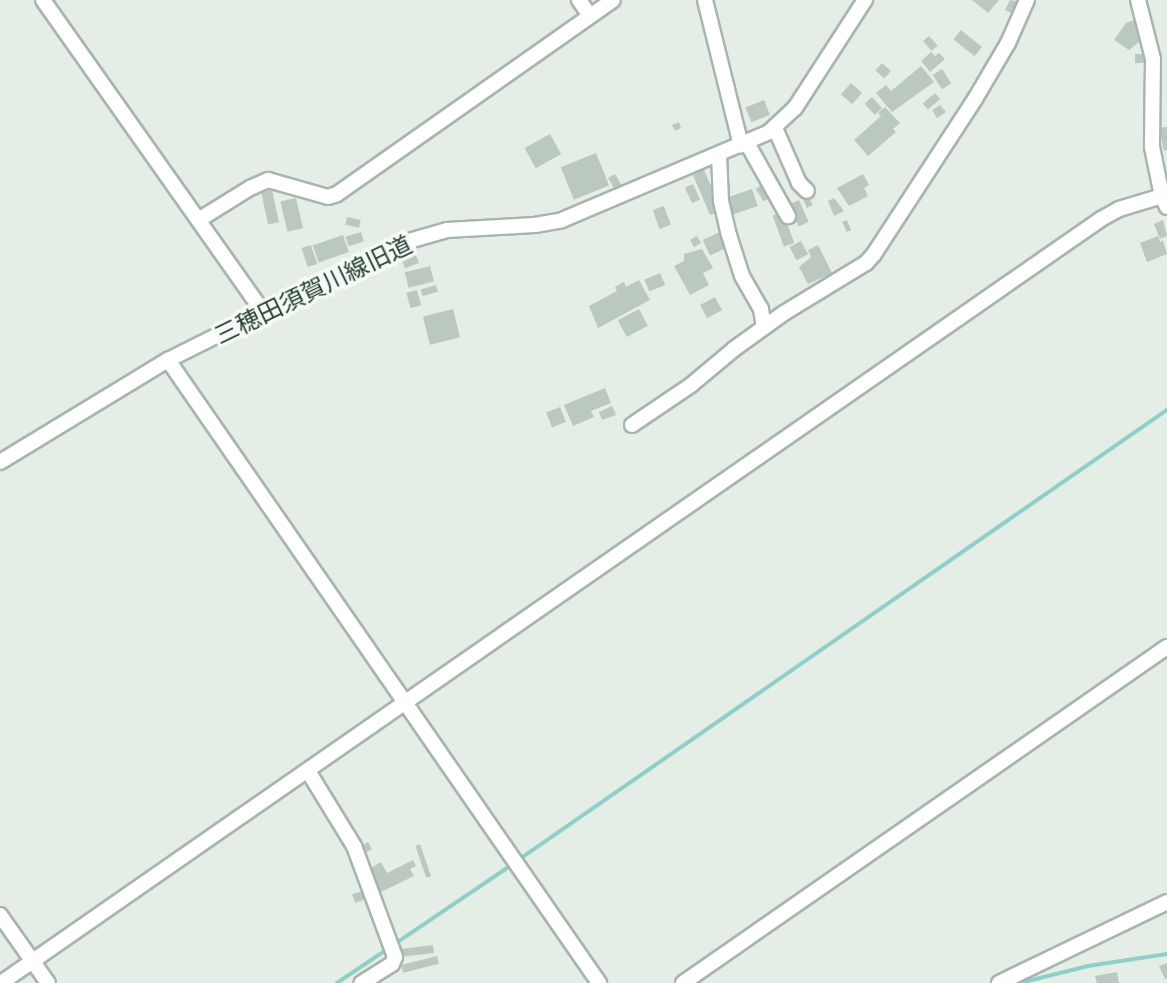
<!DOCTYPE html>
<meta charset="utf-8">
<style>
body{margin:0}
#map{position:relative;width:1167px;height:983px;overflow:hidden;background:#e5ede7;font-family:"Open Sans","Noto Sans JP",sans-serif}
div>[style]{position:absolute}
.stream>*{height:3.5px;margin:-1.75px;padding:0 1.75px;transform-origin:1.75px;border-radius:1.75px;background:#90cfc9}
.building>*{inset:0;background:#bac8c0;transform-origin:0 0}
.roads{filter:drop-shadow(2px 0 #a8b5ad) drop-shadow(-2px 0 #a8b5ad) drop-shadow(0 2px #a8b5ad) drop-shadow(0 -2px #a8b5ad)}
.minor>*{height:14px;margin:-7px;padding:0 7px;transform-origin:7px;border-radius:7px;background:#fff}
span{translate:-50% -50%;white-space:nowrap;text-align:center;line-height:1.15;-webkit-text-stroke:7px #f5faf6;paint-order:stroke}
.street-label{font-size:24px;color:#253e31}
</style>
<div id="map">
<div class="stream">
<i style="left:520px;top:859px;width:788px;rotate:-34.76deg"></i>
<i style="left:395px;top:944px;width:143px;rotate:-34.1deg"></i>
<i style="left:337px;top:983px;width:63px;rotate:-33.9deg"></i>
<i style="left:1020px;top:983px;width:70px;rotate:-14deg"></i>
<i style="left:1088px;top:966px;width:80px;rotate:-8.6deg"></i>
</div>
<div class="building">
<i style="clip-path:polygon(972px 0,999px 0,988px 13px)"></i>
<i style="clip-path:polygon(1010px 0,1024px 2px,1017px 16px,1005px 10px)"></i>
<i style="clip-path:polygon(1140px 18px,1144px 38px,1129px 50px,1114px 40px,1126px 23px)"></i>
<i style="left:961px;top:30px;width:27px;height:12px;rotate:39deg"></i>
<i style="left:929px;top:36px;width:13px;height:8px;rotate:48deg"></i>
<i style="clip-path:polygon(931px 52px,935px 56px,939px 53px,945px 59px,930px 72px,921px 61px)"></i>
<i style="left:1146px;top:54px;width:9px;height:11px;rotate:90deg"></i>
<i style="left:882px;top:63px;width:12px;height:10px;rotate:42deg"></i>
<i style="clip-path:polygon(921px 66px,934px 82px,892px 112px,876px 93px,886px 85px,891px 91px)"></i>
<i style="left:942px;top:69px;width:17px;height:11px;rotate:57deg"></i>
<i style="left:851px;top:83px;width:15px;height:15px;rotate:42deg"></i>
<i style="left:935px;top:93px;width:8px;height:16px;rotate:50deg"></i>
<i style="left:872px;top:97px;width:15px;height:10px;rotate:48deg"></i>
<i style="left:764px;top:100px;width:16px;height:20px;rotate:68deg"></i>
<i style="clip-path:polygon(940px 105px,946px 112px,937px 118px,932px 110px)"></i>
<i style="clip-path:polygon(885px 107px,900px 123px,893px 129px,896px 132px,868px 156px,854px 140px,881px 116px,878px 113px)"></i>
<i style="clip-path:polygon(679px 122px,681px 128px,675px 131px,672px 125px)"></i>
<i style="clip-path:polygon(1167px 127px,1167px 150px,1164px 151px,1159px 128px)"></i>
<i style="left:550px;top:134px;width:23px;height:29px;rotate:61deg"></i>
<i style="left:596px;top:153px;width:35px;height:38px;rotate:68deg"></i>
<i style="clip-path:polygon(704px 170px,718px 202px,713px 204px,717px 213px,710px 215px,693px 175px)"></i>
<i style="left:615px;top:174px;width:14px;height:8px;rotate:60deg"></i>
<i style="clip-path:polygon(863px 174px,869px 185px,864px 188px,868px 196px,849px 206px,837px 188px)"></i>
<i style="left:765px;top:183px;width:15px;height:11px;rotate:58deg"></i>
<i style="left:693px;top:184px;width:17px;height:9px;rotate:65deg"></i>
<i style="left:752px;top:189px;width:18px;height:30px;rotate:71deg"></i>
<i style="left:272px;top:190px;width:33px;height:11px;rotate:78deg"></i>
<i style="clip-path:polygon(808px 196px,813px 205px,807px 208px,803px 199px)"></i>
<i style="left:296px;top:198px;width:31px;height:16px;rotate:77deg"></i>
<i style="clip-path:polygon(834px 198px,844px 211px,834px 216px,828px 201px)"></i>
<i style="left:799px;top:200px;width:24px;height:11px;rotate:66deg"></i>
<i style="left:664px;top:206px;width:20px;height:12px;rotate:70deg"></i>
<i style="left:783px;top:212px;width:33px;height:11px;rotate:70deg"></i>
<i style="left:347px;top:217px;width:14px;height:8px;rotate:12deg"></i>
<i style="left:847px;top:220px;width:11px;height:5px;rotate:68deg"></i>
<i style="clip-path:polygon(1163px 220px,1167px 236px,1160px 239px,1154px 224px)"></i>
<i style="left:361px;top:232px;width:10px;height:16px;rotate:73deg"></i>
<i style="left:720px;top:232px;width:17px;height:19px;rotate:65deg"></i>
<i style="left:343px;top:235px;width:18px;height:32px;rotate:71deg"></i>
<i style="left:697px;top:236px;width:8px;height:8px;rotate:60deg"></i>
<i style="clip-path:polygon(1158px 236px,1160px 242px,1163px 240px,1167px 254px,1147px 262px,1140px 243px)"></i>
<i style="left:801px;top:241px;width:15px;height:13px;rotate:62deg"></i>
<i style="left:311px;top:245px;width:20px;height:10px;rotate:72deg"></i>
<i style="clip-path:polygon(818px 245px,832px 273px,808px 284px,799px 267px,811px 257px,808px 250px)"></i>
<i style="left:413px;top:248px;width:16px;height:15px;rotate:68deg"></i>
<i style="clip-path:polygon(702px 249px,713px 268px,703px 273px,709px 285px,690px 295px,674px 266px,684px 261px,684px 254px)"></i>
<i style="left:430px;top:266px;width:16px;height:26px;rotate:76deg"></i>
<i style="left:660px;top:273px;width:13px;height:17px;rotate:67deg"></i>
<i style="clip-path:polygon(639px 280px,650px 300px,598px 328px,589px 306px,617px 291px,615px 287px,624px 282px,626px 287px)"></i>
<i style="left:436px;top:285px;width:7px;height:16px;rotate:74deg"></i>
<i style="left:417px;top:290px;width:16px;height:11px;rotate:75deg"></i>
<i style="left:715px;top:297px;width:15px;height:17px;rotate:62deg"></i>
<i style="left:453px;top:309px;width:29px;height:31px;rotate:76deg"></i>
<i style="left:639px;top:309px;width:19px;height:24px;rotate:62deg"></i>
<i style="clip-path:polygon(605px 388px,611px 403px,591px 411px,594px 417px,573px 426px,564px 405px)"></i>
<i style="clip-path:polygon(612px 406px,616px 415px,602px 420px,599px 412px)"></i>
<i style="left:560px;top:407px;width:16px;height:15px;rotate:68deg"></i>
<i style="left:368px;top:842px;width:8px;height:6px;rotate:60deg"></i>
<i style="left:420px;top:844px;width:34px;height:5px;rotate:71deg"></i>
<i style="clip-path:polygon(413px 860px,416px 866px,410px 869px,414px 876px,381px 892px,369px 869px,381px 862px,387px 873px)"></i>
<i style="clip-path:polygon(364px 891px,366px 899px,355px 903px,352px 894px)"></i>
<i style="left:433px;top:945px;width:8px;height:34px;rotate:83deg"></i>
<i style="left:437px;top:956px;width:8px;height:37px;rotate:76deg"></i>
<i style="clip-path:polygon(1167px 963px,1167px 979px,1165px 979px,1159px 966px)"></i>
<i style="clip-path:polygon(1117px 972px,1119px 983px,1097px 983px,1095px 976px)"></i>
</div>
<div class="roads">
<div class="minor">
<i style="left:43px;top:0;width:382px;rotate:54.8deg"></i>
<i style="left:579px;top:0;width:19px;rotate:55deg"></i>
<i style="left:705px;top:0;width:150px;rotate:76.1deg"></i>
<i style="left:1138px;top:0;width:61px;rotate:75.7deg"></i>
<i style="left:1153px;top:59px;width:88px;rotate:90.7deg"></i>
<i style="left:1152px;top:147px;width:50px;rotate:78.5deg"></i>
<i style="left:1162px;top:196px;width:12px;rotate:66deg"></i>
<i style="left:775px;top:128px;width:60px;rotate:66.4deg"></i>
<i style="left:799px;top:183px;width:11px;rotate:45deg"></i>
<i style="left:747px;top:143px;width:84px;rotate:60.7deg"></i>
<i style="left:719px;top:155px;width:46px;rotate:87.5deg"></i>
<i style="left:721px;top:201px;width:35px;rotate:77deg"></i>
<i style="left:729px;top:235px;width:43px;rotate:72.4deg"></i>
<i style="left:742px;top:276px;width:38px;rotate:60deg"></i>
<i style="left:761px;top:309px;width:18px;rotate:81deg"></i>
<i style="left:200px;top:219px;width:59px;rotate:-31.8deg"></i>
<i style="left:250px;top:188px;width:20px;rotate:-24deg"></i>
<i style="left:268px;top:180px;width:62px;rotate:15.8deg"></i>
<i style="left:328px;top:197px;width:9px;rotate:-18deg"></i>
<i style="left:337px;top:194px;width:337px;rotate:-35.1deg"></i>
<i style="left:168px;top:360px;width:758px;rotate:55.32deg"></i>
<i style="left:632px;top:425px;width:71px;rotate:-34.1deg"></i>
<i style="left:691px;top:385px;width:56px;rotate:-39.9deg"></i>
<i style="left:734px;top:349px;width:62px;rotate:-35.8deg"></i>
<i style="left:784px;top:313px;width:96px;rotate:-31.4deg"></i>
<i style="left:866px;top:263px;width:12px;rotate:-48deg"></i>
<i style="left:874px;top:254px;width:185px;rotate:-56.9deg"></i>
<i style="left:975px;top:99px;width:65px;rotate:-59.5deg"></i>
<i style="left:1008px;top:43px;width:47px;rotate:-66.2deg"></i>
<i style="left:0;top:462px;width:197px;rotate:-31.3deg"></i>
<i style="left:168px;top:360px;width:262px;rotate:-26.6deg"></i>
<i style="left:402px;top:243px;width:47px;rotate:-16.1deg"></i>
<i style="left:447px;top:230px;width:88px;rotate:-3.3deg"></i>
<i style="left:535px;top:225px;width:27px;rotate:-10deg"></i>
<i style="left:562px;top:220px;width:225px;rotate:-23deg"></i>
<i style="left:769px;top:132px;width:35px;rotate:-43deg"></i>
<i style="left:795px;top:108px;width:129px;rotate:-57.1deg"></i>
<i style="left:308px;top:771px;width:88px;rotate:58.5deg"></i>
<i style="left:354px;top:846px;width:118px;rotate:69.7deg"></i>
<i style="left:395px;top:957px;width:8px;rotate:113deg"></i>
<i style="left:392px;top:964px;width:36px;rotate:148deg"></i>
<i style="left:0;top:915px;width:83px;rotate:54.8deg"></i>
<i style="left:1px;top:983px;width:1339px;rotate:-34.78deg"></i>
<i style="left:1101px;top:219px;width:21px;rotate:-29deg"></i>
<i style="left:1119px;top:209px;width:45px;rotate:-16.8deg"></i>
<i style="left:683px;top:983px;width:589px;rotate:-34.77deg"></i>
<i style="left:999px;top:983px;width:187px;rotate:-25.7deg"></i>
</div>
</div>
<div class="street-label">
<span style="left:313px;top:289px;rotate:-26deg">三穂田須賀川線旧道</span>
</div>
</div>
